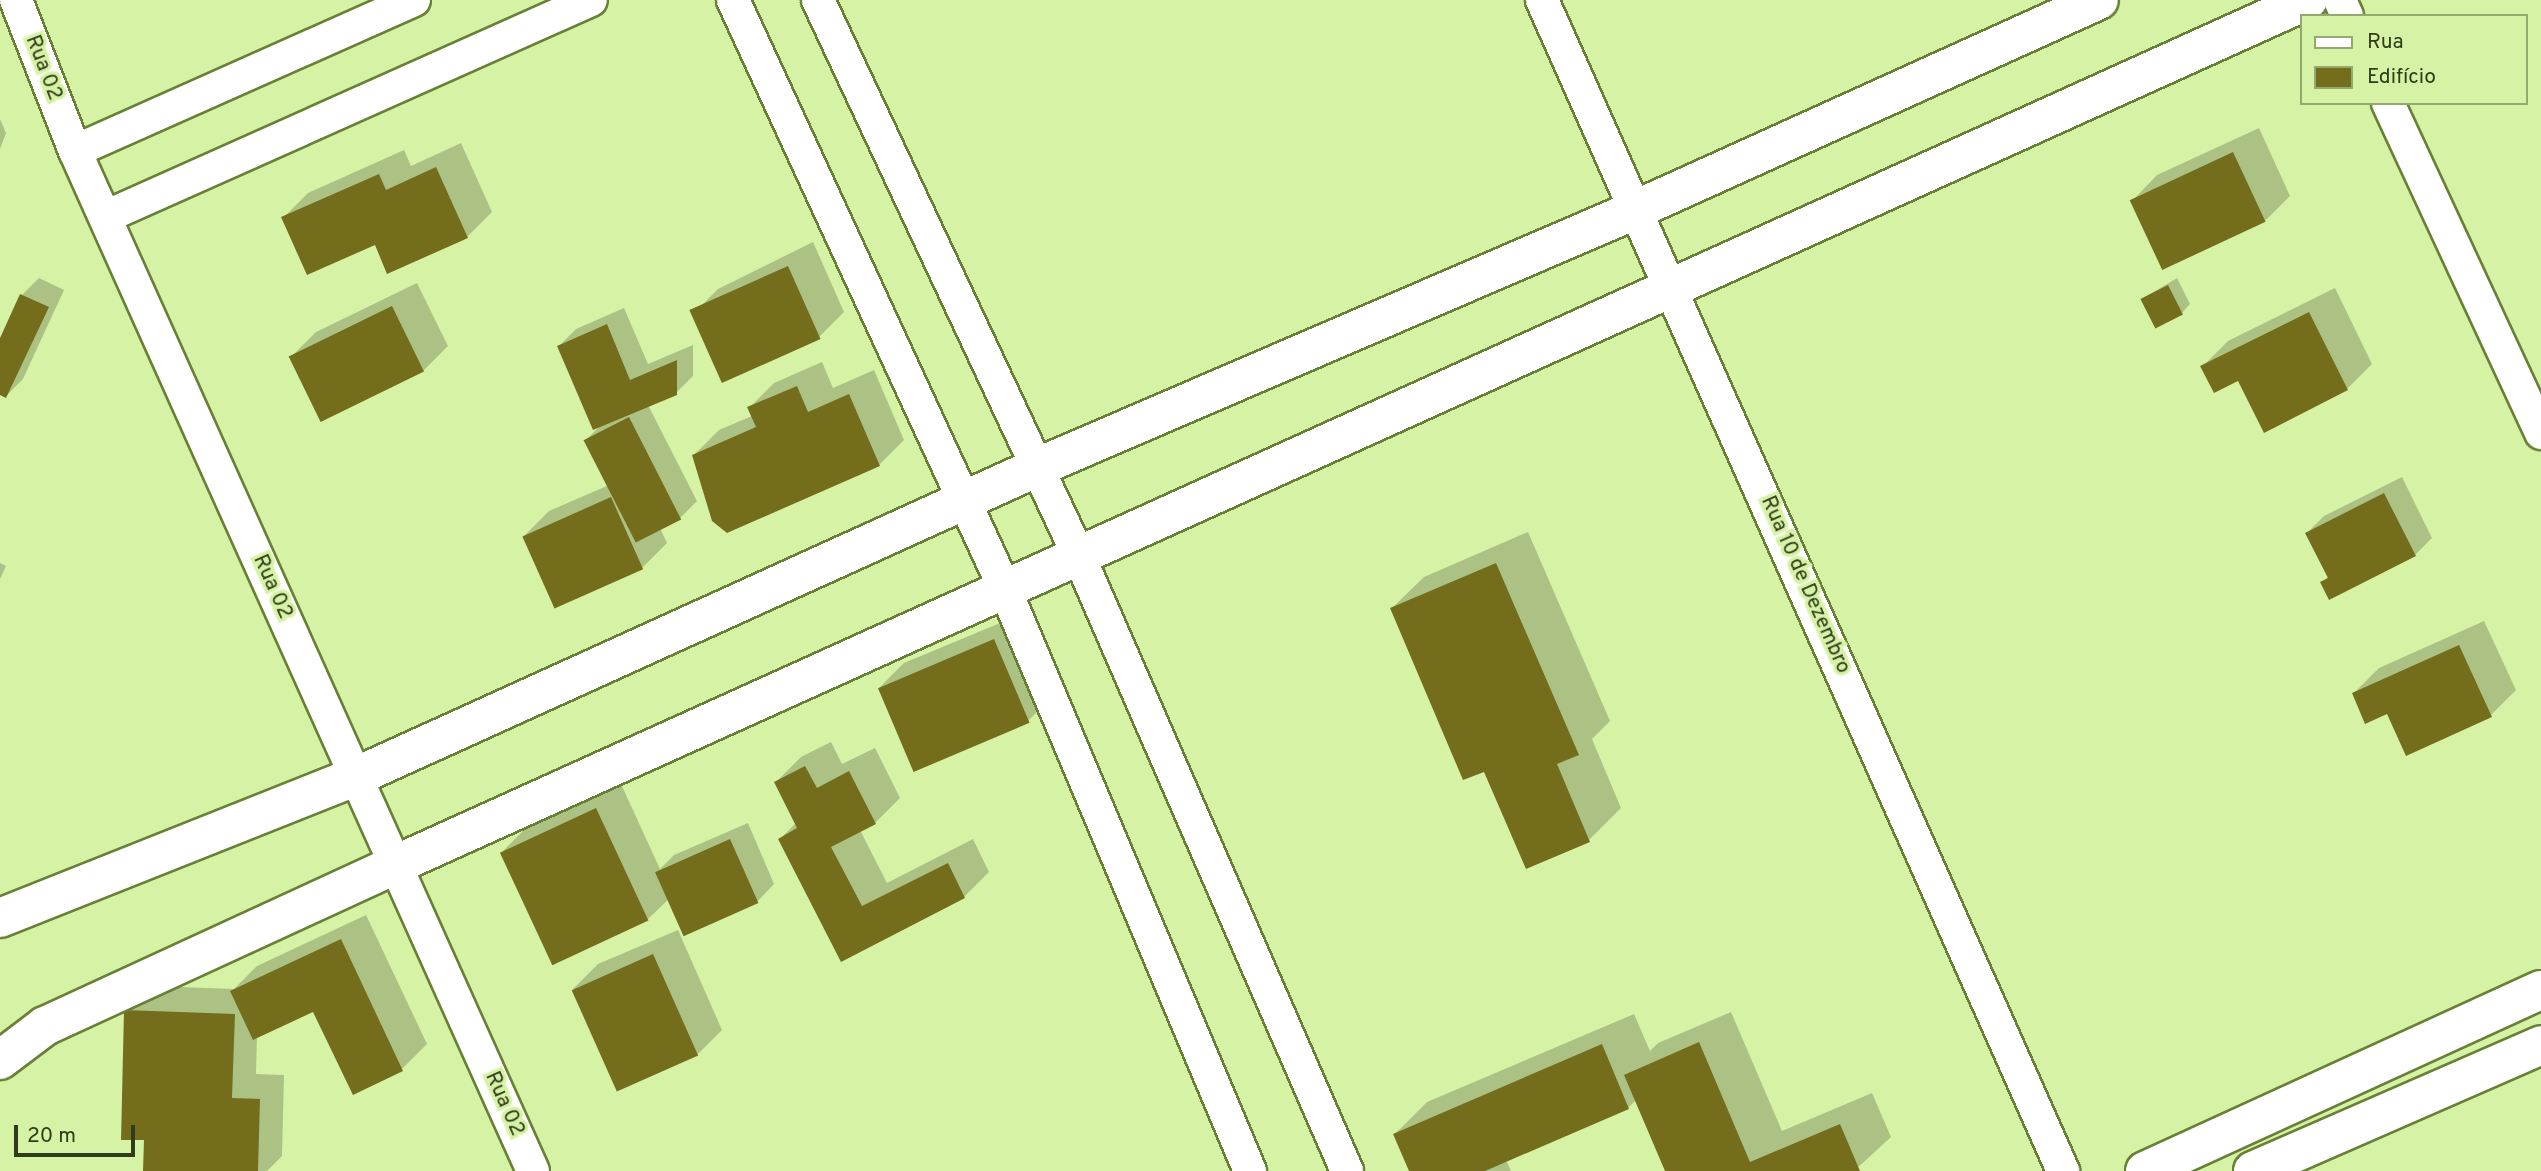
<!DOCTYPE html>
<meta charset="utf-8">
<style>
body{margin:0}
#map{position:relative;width:2541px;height:1171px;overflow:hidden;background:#d6f3a5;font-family:Overpass,sans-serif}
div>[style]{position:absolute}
.shadow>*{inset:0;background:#0003}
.building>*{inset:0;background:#746e1c;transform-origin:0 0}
.roads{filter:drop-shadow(2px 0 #688036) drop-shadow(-2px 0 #688036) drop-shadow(0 2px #688036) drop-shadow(0 -2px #688036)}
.street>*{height:32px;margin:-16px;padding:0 16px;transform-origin:16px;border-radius:16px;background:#fff}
.secondary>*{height:38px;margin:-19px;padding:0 19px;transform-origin:19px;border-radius:19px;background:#fff}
span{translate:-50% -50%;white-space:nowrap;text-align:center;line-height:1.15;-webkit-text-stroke:7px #d6f3a5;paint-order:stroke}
.street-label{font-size:21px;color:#303b1b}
.legend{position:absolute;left:2300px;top:14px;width:228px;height:91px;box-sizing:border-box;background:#d6f3a5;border:2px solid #94a96e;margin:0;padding:9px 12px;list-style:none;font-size:21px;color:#303b1b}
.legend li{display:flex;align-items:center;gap:14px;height:35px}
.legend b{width:35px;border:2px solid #94a96e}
.scale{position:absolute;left:14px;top:1125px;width:121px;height:32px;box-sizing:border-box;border:4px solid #303b1b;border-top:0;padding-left:9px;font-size:21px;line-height:24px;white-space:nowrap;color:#303b1b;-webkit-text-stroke:5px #d6f3a5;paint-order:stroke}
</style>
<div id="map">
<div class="shadow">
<i style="clip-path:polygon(0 119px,6px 133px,0 149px)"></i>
<i style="clip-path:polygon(2259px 128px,2290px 196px,2265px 221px,2132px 201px,2157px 175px)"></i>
<i style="clip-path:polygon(461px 143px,492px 212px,467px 237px,375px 242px,283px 218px,308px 193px,404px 150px,411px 166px)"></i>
<i style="clip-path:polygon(813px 242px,844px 312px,819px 337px,693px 314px,718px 289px)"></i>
<i style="clip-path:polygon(39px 278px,64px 290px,23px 379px,6px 396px,0 393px,0 342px,22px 295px)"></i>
<i style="clip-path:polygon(2177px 278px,2190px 304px,2182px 313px,2142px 299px)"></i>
<i style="clip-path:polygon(417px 283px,448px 346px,423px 371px,291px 357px,316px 332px)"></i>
<i style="clip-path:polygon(2335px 288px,2372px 364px,2347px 389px,2238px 379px,2203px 366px,2228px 341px)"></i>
<i style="clip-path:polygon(624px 308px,648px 364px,693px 345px,693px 376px,676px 393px,648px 405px,697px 501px,680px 518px,660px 528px,667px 543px,642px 568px,524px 536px,549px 511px,609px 485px,586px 440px,602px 424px,559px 346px,576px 329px)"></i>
<i style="clip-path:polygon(822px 362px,833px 388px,874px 370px,904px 440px,879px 465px,694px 455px,719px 430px,752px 416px,749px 408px,774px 383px)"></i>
<i style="clip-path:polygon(2402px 477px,2432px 538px,2415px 555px,2322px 583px,2329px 576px,2307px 533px,2324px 516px)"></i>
<i style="clip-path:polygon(1528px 532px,1610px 721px,1592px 739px,1621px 808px,1589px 840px,1527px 867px,1485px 769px,1392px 608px,1424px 577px)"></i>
<i style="clip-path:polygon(0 563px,6px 566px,0 579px)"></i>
<i style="clip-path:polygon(1019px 615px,1053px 696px,1028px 721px,879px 688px,904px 663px)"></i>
<i style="clip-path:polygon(2484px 621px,2516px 690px,2491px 715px,2388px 712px,2354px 693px,2379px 668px)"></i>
<i style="clip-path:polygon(831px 742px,842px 764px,875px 748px,900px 798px,875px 823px,860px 830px,887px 883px,973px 839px,989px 872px,964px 897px,842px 960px,780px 839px,796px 823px,776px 782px,801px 757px)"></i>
<i style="clip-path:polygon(621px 784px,660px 869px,674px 855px,748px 823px,774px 884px,757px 902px,669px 899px,647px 920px,502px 852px,527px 827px)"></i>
<i style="clip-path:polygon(366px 915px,427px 1044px,402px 1069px,314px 1009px,257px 1036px,256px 1074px,284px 1075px,282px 1156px,267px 1171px,145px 1171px,146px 1139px,126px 1011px,151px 986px,234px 989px,257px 966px)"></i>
<i style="clip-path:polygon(678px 930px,722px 1030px,697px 1055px,573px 989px,598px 964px)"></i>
<i style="clip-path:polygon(1731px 1012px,1782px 1131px,1872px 1093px,1891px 1137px,1854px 1171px,1667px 1171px,1636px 1100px,1628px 1108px,1506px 1160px,1511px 1171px,1411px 1171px,1395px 1134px,1427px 1102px,1634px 1014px,1650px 1051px,1658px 1043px)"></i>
</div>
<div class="building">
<i style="left:2233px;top:152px;width:77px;height:114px;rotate:65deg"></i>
<i style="clip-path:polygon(436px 167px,468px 238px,387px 274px,375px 245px,307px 275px,281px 217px,379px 174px,386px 190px)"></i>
<i style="left:788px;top:266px;width:80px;height:108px;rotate:66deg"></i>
<i style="left:2168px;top:285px;width:33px;height:31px;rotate:63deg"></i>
<i style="clip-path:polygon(20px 294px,49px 307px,6px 398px,0 395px,0 338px)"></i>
<i style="left:392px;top:306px;width:73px;height:115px;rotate:64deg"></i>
<i style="clip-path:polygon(2309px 312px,2348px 390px,2264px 433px,2238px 381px,2214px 393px,2200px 366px)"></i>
<i style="clip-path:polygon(607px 324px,630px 380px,677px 360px,677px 395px,593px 430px,557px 346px)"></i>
<i style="clip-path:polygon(797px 386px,808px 412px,849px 394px,880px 466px,727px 533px,712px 521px,692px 455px,756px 427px,747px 407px)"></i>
<i style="left:629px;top:417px;width:115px;height:51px;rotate:63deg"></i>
<i style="clip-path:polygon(2384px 493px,2416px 556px,2329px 600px,2320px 582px,2328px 578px,2305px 533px)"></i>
<i style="left:611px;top:497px;width:79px;height:97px;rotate:66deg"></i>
<i style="clip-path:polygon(1496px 563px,1579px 755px,1557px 764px,1590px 842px,1526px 869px,1484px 772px,1463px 780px,1390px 608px)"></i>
<i style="left:994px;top:639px;width:91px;height:126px;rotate:67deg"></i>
<i style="clip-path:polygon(2459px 645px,2492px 717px,2406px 756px,2387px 714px,2365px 724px,2352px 693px)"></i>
<i style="clip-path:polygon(805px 766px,817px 788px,849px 771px,876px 824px,831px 847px,862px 906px,948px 863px,965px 898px,841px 962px,778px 839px,797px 828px,774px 782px)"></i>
<i style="left:596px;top:808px;width:124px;height:106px;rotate:65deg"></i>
<i style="left:730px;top:839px;width:70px;height:82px;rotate:66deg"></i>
<i style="clip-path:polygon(341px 939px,403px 1071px,353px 1095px,313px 1012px,253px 1040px,230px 991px)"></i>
<i style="left:653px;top:954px;width:111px;height:89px;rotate:66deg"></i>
<i style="clip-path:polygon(124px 1010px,235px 1014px,232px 1098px,260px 1099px,258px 1171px,143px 1171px,144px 1140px,121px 1140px)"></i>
<i style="clip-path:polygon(1699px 1042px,1750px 1162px,1840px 1124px,1860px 1171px,1665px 1171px,1624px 1075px)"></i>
<i style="clip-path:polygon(1602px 1044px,1629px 1109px,1485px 1171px,1409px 1171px,1393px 1134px)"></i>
</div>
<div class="roads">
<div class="street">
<i style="left:16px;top:0;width:162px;rotate:68.7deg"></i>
<i style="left:75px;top:151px;width:1118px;rotate:65.82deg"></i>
<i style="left:733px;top:0;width:647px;rotate:65.22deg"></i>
<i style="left:1004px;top:587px;width:634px;rotate:67.16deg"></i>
<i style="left:818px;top:0;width:612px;rotate:64.86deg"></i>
<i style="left:1078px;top:554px;width:673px;rotate:66.44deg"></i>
<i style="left:1542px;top:0;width:1282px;rotate:66.01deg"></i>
<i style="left:2340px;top:0;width:17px;rotate:66deg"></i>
<i style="left:2388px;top:103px;width:364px;rotate:65.1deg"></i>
<i style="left:75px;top:151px;width:371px;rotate:-24deg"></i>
<i style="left:105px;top:217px;width:532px;rotate:-24.06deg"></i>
</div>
<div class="secondary">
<i style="left:0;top:918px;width:384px;rotate:-21.7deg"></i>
<i style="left:357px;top:776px;width:748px;rotate:-24.41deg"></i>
<i style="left:1038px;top:467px;width:650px;rotate:-23.29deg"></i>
<i style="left:1635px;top:210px;width:509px;rotate:-24.35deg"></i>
<i style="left:0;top:1060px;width:56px;rotate:-37.1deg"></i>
<i style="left:45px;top:1026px;width:387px;rotate:-24.7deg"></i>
<i style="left:397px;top:864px;width:2097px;rotate:-24.33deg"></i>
<i style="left:2145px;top:1171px;width:435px;rotate:-24.6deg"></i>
<i style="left:2253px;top:1171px;width:314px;rotate:-23.6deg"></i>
</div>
</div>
<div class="street-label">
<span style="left:43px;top:68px;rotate:69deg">Rua 02</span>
<span style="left:1805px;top:585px;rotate:66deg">Rua 10 de Dezembro</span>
<span style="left:272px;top:587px;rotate:66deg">Rua 02</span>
<span style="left:504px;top:1104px;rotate:66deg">Rua 02</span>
</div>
<ul class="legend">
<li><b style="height:9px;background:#fff"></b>Rua</li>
<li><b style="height:19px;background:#746e1c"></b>Edifício</li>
</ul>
<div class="scale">20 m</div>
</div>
